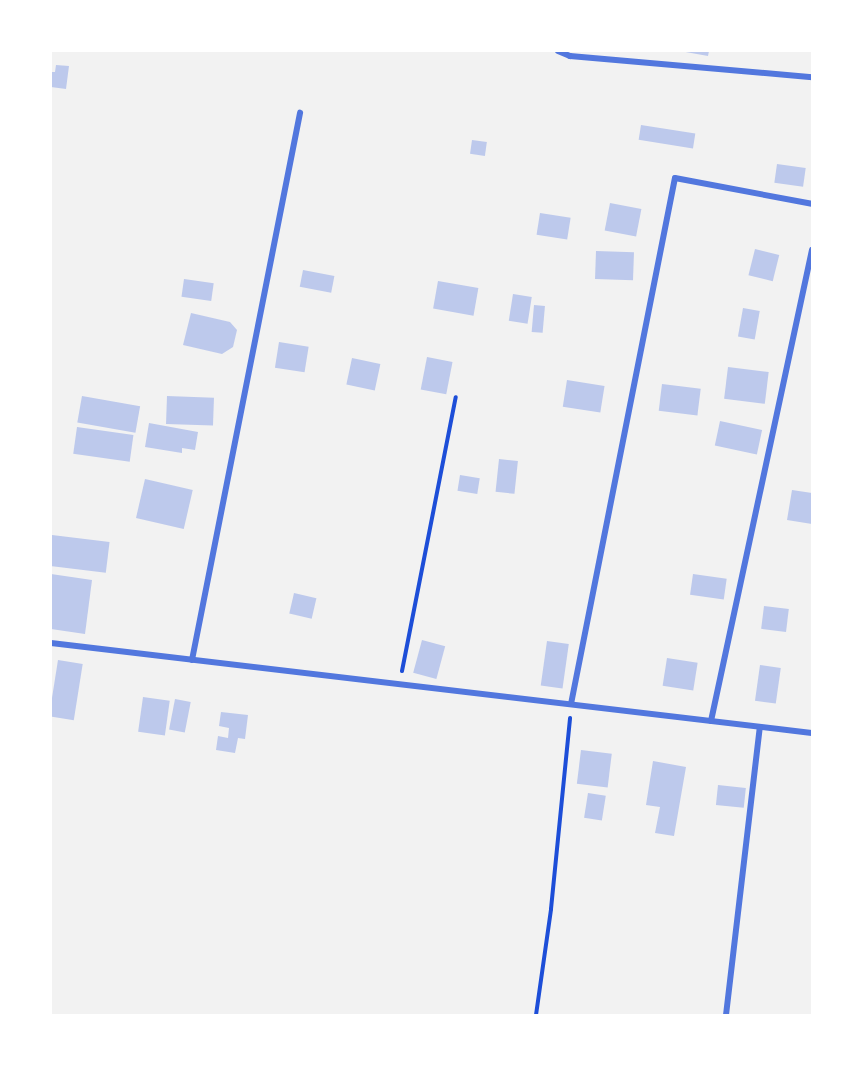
<!DOCTYPE html>
<style>
body{margin:0}
#map{position:relative;width:863px;height:1066px;overflow:hidden;background:#f2f2f2;font-family:"PT Sans Narrow",sans-serif}
div>[style]{position:absolute}
.building>*{inset:0;background:#bdc9ec;transform-origin:0 0}
.path>*{height:4px;margin:-2px;padding:0 2px;transform-origin:2px;border-radius:2px;background:#1d4ed8}
.minor>*{height:6px;margin:-3px;padding:0 3px;transform-origin:3px;border-radius:3px;background:#5277de}
span{translate:-50% -50%;white-space:nowrap;text-align:center;line-height:1.15;-webkit-text-stroke:4.5px #fff;paint-order:stroke}
.frame{position:absolute;inset:0;border:52px solid #fff;pointer-events:none}
</style>
<div id="map">
<div class="building">
<i style="clip-path:polygon(680px 51px,709px 51px,708px 56px)"></i>
<i style="clip-path:polygon(56px 65px,69px 66px,66px 89px,51px 87px,51px 72px,55px 72px)"></i>
<i style="left:641px;top:125px;width:55px;height:15px;rotate:9deg"></i>
<i style="left:472px;top:140px;width:15px;height:14px;rotate:8deg"></i>
<i style="left:777px;top:164px;width:29px;height:19px;rotate:8deg"></i>
<i style="left:610px;top:203px;width:32px;height:28px;rotate:11deg"></i>
<i style="left:540px;top:213px;width:31px;height:22px;rotate:9deg"></i>
<i style="left:755px;top:249px;width:25px;height:27px;rotate:14deg"></i>
<i style="left:596px;top:251px;width:38px;height:28px;rotate:2deg"></i>
<i style="left:303px;top:270px;width:32px;height:17px;rotate:11deg"></i>
<i style="left:184px;top:279px;width:30px;height:18px;rotate:8deg"></i>
<i style="left:438px;top:281px;width:41px;height:28px;rotate:10deg"></i>
<i style="left:513px;top:294px;width:19px;height:27px;rotate:9deg"></i>
<i style="left:534px;top:305px;width:11px;height:27px;rotate:5deg"></i>
<i style="left:743px;top:308px;width:17px;height:29px;rotate:10deg"></i>
<i style="clip-path:polygon(191px 313px,230px 322px,237px 330px,233px 347px,222px 354px,183px 345px)"></i>
<i style="left:279px;top:342px;width:30px;height:26px;rotate:9deg"></i>
<i style="left:427px;top:357px;width:26px;height:33px;rotate:11deg"></i>
<i style="left:352px;top:358px;width:29px;height:27px;rotate:12deg"></i>
<i style="left:728px;top:367px;width:41px;height:32px;rotate:7deg"></i>
<i style="left:567px;top:380px;width:38px;height:27px;rotate:9deg"></i>
<i style="left:662px;top:384px;width:39px;height:27px;rotate:7deg"></i>
<i style="left:82px;top:396px;width:59px;height:27px;rotate:10deg"></i>
<i style="left:167px;top:396px;width:47px;height:28px;rotate:2deg"></i>
<i style="left:720px;top:421px;width:43px;height:25px;rotate:12deg"></i>
<i style="clip-path:polygon(149px 423px,198px 432px,195px 450px,182px 448px,182px 453px,145px 447px)"></i>
<i style="left:77px;top:427px;width:57px;height:27px;rotate:8deg"></i>
<i style="left:499px;top:459px;width:19px;height:33px;rotate:6deg"></i>
<i style="left:460px;top:475px;width:20px;height:16px;rotate:9deg"></i>
<i style="left:145px;top:479px;width:49px;height:40px;rotate:13deg"></i>
<i style="clip-path:polygon(792px 490px,812px 493px,812px 524px,787px 520px)"></i>
<i style="left:52px;top:535px;width:58px;height:31px;rotate:7deg"></i>
<i style="clip-path:polygon(51px 574px,92px 580px,85px 634px,51px 629px)"></i>
<i style="left:693px;top:574px;width:34px;height:21px;rotate:8deg"></i>
<i style="left:294px;top:593px;width:23px;height:21px;rotate:13deg"></i>
<i style="left:764px;top:606px;width:25px;height:23px;rotate:7deg"></i>
<i style="left:422px;top:640px;width:24px;height:34px;rotate:15deg"></i>
<i style="left:547px;top:641px;width:22px;height:45px;rotate:8deg"></i>
<i style="left:667px;top:658px;width:31px;height:28px;rotate:9deg"></i>
<i style="left:58px;top:660px;width:25px;height:57px;rotate:9deg"></i>
<i style="left:760px;top:665px;width:21px;height:36px;rotate:8deg"></i>
<i style="left:143px;top:697px;width:27px;height:35px;rotate:8deg"></i>
<i style="left:175px;top:699px;width:16px;height:31px;rotate:11deg"></i>
<i style="clip-path:polygon(221px 712px,248px 715px,245px 739px,238px 738px,235px 753px,216px 750px,218px 736px,228px 738px,229px 728px,219px 726px)"></i>
<i style="left:581px;top:750px;width:31px;height:34px;rotate:7deg"></i>
<i style="clip-path:polygon(653px 761px,686px 767px,674px 836px,655px 833px,660px 807px,646px 805px)"></i>
<i style="left:718px;top:785px;width:28px;height:20px;rotate:6deg"></i>
<i style="left:588px;top:793px;width:18px;height:25px;rotate:9deg"></i>
</div>
<div class="path">
<i style="left:402px;top:671px;width:279px;rotate:-78.9deg"></i>
<i style="left:536px;top:1015px;width:107px;rotate:-81.9deg"></i>
<i style="left:551px;top:909px;width:192px;rotate:-84.3deg"></i>
</div>
<div class="minor">
<i style="left:558px;top:51px;width:13px;rotate:23deg"></i>
<i style="left:570px;top:56px;width:243px;rotate:5deg"></i>
<i style="left:51px;top:643px;width:766px;rotate:6.74deg"></i>
<i style="left:192px;top:660px;width:558px;rotate:-78.83deg"></i>
<i style="left:571px;top:704px;width:536px;rotate:-78.82deg"></i>
<i style="left:675px;top:178px;width:139px;rotate:10.7deg"></i>
<i style="left:711px;top:721px;width:482px;rotate:-77.9deg"></i>
<i style="left:726px;top:1015px;width:290px;rotate:-83.3deg"></i>
</div>
<div class="frame"></div>
</div>
